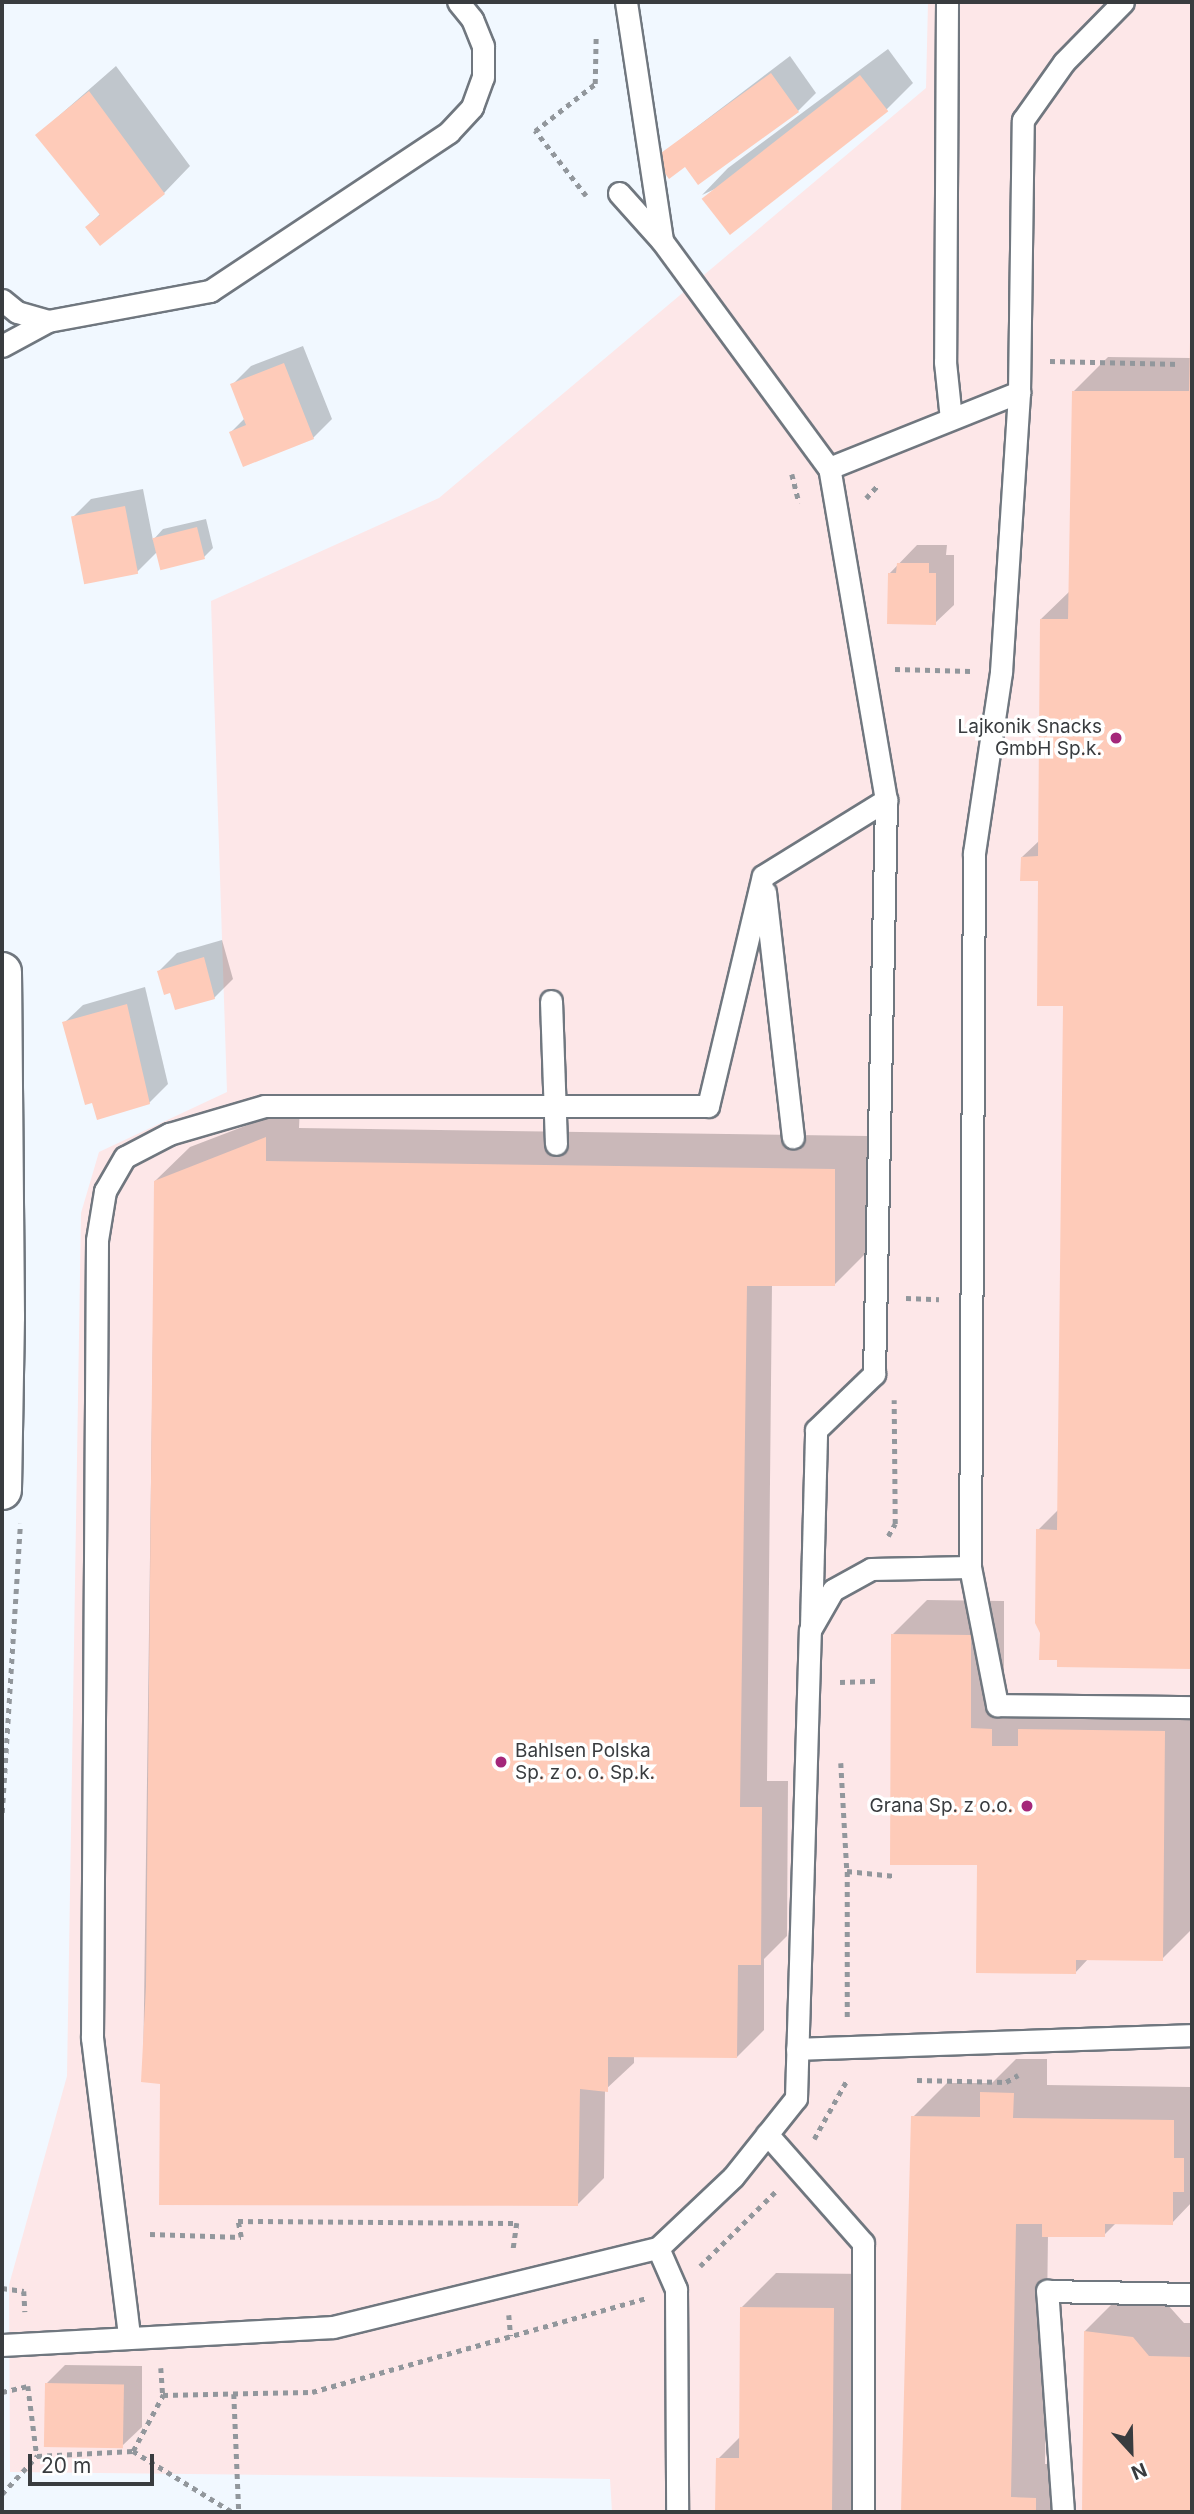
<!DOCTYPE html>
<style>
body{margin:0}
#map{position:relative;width:1194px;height:2514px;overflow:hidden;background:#f1f8ff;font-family:Inter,sans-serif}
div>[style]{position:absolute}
.industrial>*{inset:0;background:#fde7e8}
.shadow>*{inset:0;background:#0003}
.building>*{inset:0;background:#fecbb9;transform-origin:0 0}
.path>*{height:4.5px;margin-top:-2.25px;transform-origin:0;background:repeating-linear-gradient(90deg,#92979c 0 5px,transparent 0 10px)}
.roads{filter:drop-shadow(2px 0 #70777f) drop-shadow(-2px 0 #70777f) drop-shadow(0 2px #70777f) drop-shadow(0 -2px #70777f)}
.service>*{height:21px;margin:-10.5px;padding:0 10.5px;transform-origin:10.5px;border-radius:10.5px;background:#fff}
.tertiary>*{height:38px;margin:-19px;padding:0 19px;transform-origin:19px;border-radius:19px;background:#fff}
.dots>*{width:19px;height:19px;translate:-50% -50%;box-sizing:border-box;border:4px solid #fff;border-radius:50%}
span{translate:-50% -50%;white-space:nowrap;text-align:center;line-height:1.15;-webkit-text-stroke:7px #fff;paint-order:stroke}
.poi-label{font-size:19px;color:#393c3f}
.right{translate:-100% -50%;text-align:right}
.left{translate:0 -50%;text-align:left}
.frame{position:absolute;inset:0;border:4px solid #393c3f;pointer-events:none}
.north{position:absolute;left:1096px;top:2416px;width:70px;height:70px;-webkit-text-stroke:5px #fff;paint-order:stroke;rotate:158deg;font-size:19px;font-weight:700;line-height:28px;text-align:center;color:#393c3f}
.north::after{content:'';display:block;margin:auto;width:24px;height:32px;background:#393c3f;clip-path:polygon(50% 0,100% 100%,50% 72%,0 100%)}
.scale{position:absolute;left:28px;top:2454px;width:126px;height:32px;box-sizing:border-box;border:4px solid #393c3f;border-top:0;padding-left:9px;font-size:21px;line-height:24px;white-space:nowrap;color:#393c3f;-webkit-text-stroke:5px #fff;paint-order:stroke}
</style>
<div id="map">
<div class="industrial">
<i style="clip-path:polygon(928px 2px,1192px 2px,1192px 2512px,612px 2512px,610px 2479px,10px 2472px,9px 2285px,67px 2076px,81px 1213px,99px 1152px,227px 1092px,211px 601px,439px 498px,926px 88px)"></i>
</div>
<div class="shadow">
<i style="clip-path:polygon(888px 49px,913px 83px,886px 110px,702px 195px,728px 168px)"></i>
<i style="clip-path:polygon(790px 56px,816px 93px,798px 111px,685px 165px,656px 158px)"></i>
<i style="clip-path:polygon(116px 66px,190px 166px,164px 193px,87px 227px,101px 213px,37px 135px)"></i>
<i style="clip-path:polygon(1192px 259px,1192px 1667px,1058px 1666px,1038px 1530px,1059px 1509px,1065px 1004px,1040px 880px,1022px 857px,1040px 840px,1041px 619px,1071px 590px,1074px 391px,1108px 357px,1191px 358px)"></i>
<i style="clip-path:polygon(303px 346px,332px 419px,313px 438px,231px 432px,245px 418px,232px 385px,251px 366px)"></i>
<i style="clip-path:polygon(143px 489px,153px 540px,163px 529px,206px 519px,213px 548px,204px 557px,157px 552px,137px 572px,73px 517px,91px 499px)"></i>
<i style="clip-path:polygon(917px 545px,947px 545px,946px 555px,954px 555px,954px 605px,935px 623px,889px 574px)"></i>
<i style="clip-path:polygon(222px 940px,233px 979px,214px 998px,172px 991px,159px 971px,177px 953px)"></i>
<i style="clip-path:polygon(145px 987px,168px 1084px,149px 1103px,64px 1023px,83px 1005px)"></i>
<i style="clip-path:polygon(300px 1105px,299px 1128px,868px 1136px,869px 1250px,835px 1284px,772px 1284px,767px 1781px,788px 1781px,787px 1936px,764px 1959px,764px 2030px,737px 2057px,634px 2056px,634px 2063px,605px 2090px,604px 2178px,577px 2205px,166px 2081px,143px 2081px,155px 1181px,190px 1147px)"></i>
<i style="clip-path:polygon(927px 1600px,1004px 1601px,1004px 1695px,1192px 1697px,1192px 1929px,1162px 1959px,1089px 1958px,1075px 1973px,979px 1864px,893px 1634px)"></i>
<i style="clip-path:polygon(1016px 2059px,1047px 2059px,1047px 2085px,1192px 2087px,1192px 2202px,1172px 2223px,1117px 2222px,1104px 2235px,1048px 2235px,1045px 2464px,1069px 2464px,1069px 2495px,1052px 2512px,903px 2512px,913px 2117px,947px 2083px,992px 2083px)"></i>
<i style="clip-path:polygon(776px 2273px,868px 2274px,865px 2512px,717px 2512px,718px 2459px,741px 2436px,742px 2307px)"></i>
<i style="clip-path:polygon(1119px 2297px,1167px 2304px,1184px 2323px,1192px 2323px,1192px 2512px,1084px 2512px,1085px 2331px)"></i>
<i style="clip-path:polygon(65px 2365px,142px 2366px,142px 2427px,123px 2445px,47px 2383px)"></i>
</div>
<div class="building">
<i style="clip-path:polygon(771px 73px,799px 112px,698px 185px,685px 167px,669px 179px,654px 158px)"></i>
<i style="left:860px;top:75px;width:46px;height:201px;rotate:52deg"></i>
<i style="clip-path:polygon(89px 91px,165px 194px,100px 246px,85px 227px,100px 215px,35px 135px)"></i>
<i style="clip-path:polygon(1190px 341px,1192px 1669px,1057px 1667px,1057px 1660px,1039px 1660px,1040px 1633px,1035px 1623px,1036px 1529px,1057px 1530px,1063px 1006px,1037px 1006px,1038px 881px,1020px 881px,1021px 857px,1038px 856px,1040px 619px,1068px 619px,1072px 391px,1189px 391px)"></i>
<i style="clip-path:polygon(284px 363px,314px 439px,243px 467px,229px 432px,246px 425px,230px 384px)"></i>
<i style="left:125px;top:506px;width:69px;height:55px;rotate:79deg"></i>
<i style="left:197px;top:527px;width:33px;height:46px;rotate:76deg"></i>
<i style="clip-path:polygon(897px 563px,929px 563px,929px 573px,936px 573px,936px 625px,887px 624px,888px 573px,896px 573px)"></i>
<i style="clip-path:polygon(204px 957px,215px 999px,175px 1010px,170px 993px,164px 995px,157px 971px)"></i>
<i style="clip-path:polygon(127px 1004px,150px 1104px,97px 1120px,92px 1103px,85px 1105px,62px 1022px)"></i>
<i style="clip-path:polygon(266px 1137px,266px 1161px,835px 1169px,835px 1286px,747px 1286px,740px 1807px,762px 1807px,761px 1965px,738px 1965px,737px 2058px,608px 2057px,608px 2092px,580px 2089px,578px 2206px,159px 2205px,160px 2084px,141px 2082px,146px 1986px,154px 1181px)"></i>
<i style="clip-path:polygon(891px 1634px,971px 1635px,971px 1728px,992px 1729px,992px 1746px,1018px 1746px,1018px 1729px,1165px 1731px,1163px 1961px,1076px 1960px,1076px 1974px,976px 1973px,977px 1865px,890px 1865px)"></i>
<i style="clip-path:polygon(980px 2092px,1014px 2093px,1013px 2118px,1174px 2120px,1174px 2158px,1184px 2158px,1184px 2192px,1173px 2192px,1173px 2225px,1105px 2224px,1105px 2237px,1042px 2237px,1042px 2224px,1016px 2224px,1011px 2497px,1036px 2498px,1036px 2512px,901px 2512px,911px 2116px,980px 2117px)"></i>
<i style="clip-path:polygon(740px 2307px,834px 2308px,832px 2512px,715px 2512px,716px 2458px,739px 2458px)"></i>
<i style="clip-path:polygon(1084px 2331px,1133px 2337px,1149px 2356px,1192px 2357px,1192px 2512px,1082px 2512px)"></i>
<i style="left:45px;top:2383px;width:79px;height:64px;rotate:1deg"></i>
</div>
<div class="path">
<i style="left:586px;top:196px;width:83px;rotate:-128.1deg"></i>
<i style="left:535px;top:131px;width:76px;rotate:-38.1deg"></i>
<i style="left:595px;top:84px;width:50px;rotate:-88.9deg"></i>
<i style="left:1050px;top:361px;width:130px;rotate:1.3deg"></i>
<i style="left:792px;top:474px;width:30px;rotate:76deg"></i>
<i style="left:866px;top:498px;width:19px;rotate:-47deg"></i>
<i style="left:895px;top:669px;width:76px;rotate:1.5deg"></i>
<i style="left:906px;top:1298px;width:33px;rotate:2deg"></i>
<i style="left:888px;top:1536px;width:14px;rotate:-60deg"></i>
<i style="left:895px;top:1524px;width:124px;rotate:-90.5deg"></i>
<i style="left:840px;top:1682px;width:38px;rotate:-2deg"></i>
<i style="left:841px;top:1763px;width:108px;rotate:86.8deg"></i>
<i style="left:847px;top:1871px;width:48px;rotate:5.9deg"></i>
<i style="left:2px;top:1813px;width:290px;rotate:-86.4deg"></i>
<i style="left:847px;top:2017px;width:146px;rotate:-90deg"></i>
<i style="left:917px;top:2080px;width:89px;rotate:1.3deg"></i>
<i style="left:1006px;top:2082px;width:14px;rotate:-30deg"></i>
<i style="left:814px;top:2139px;width:68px;rotate:-60.8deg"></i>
<i style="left:150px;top:2234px;width:91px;rotate:1.9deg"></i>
<i style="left:241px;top:2237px;width:16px;rotate:-101deg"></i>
<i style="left:238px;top:2221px;width:279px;rotate:0.4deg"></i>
<i style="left:517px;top:2223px;width:28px;rotate:98deg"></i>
<i style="left:700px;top:2266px;width:107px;rotate:-44.6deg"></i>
<i style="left:2px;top:2288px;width:22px;rotate:8deg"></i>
<i style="left:24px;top:2291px;width:21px;rotate:87deg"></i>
<i style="left:509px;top:2315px;width:21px;rotate:85deg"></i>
<i style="left:161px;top:2368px;width:27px;rotate:86deg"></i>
<i style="left:2px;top:2392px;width:27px;rotate:-13deg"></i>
<i style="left:28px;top:2386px;width:71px;rotate:82.7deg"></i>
<i style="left:234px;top:2394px;width:118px;rotate:87.6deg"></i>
<i style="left:133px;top:2451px;width:116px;rotate:31.6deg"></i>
<i style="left:2px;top:2494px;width:52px;rotate:-47.4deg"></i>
<i style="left:37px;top:2456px;width:96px;rotate:-3deg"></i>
<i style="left:133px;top:2451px;width:64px;rotate:-61.8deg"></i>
<i style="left:163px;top:2395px;width:149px;rotate:-1.2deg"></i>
<i style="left:312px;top:2392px;width:347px;rotate:-15.7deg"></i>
</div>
<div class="roads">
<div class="service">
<i style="left:626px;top:2px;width:242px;rotate:81.4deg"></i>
<i style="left:947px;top:2px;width:360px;rotate:90.3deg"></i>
<i style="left:945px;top:362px;width:57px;rotate:84deg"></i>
<i style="left:619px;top:193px;width:64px;rotate:48.1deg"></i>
<i style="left:662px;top:241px;width:282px;rotate:53.7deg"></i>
<i style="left:829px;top:468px;width:205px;rotate:-21.8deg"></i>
<i style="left:2px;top:300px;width:19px;rotate:39deg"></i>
<i style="left:17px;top:312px;width:32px;rotate:16deg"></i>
<i style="left:48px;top:321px;width:52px;rotate:151.5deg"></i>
<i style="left:48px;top:321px;width:165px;rotate:-10.5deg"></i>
<i style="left:210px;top:291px;width:287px;rotate:-33.6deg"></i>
<i style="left:449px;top:132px;width:34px;rotate:-47deg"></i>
<i style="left:472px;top:107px;width:32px;rotate:-70deg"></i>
<i style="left:483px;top:77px;width:31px;rotate:-90deg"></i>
<i style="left:483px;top:46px;width:29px;rotate:-112deg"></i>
<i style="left:472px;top:19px;width:22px;rotate:-129deg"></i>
<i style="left:765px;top:892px;width:247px;rotate:83.5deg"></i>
<i style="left:551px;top:1001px;width:143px;rotate:88deg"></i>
<i style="left:970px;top:1567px;width:141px;rotate:78.9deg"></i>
<i style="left:997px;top:1705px;width:195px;rotate:0.6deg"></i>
<i style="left:811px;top:1626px;width:196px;rotate:-88.5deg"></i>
<i style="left:816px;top:1430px;width:81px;rotate:-44deg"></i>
<i style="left:874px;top:1374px;width:574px;rotate:-88.8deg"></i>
<i style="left:886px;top:800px;width:337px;rotate:-99.7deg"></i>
<i style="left:797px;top:2049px;width:395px;rotate:-2deg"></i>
<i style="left:767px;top:2134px;width:145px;rotate:48.6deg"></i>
<i style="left:863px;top:2243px;width:269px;rotate:90deg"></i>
<i style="left:658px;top:2248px;width:45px;rotate:66.3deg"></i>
<i style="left:676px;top:2289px;width:223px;rotate:89.7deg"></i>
<i style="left:129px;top:2335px;width:299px;rotate:-97.1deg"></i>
<i style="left:92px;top:2038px;width:798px;rotate:-89.64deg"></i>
<i style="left:97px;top:1240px;width:50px;rotate:-80.7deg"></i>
<i style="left:105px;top:1191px;width:39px;rotate:-60deg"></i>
<i style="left:125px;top:1157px;width:50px;rotate:-27.6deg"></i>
<i style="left:169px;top:1134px;width:100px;rotate:-16.3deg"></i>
<i style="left:265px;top:1106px;width:443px"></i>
<i style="left:708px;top:1106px;width:236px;rotate:-76.6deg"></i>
<i style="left:763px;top:876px;width:145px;rotate:-31.7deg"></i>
<i style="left:2px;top:2345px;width:331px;rotate:-3.1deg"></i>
<i style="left:333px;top:2327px;width:334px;rotate:-13.7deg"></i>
<i style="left:658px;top:2248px;width:103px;rotate:-43.4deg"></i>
<i style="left:733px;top:2177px;width:101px;rotate:-51.4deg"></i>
<i style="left:796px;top:2098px;width:468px;rotate:-88.3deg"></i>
<i style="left:810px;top:1630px;width:46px;rotate:-60.1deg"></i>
<i style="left:833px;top:1590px;width:43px;rotate:-28.9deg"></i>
<i style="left:871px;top:1569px;width:99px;rotate:-1.2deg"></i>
<i style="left:970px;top:1567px;width:714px;rotate:-89.68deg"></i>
<i style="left:974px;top:853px;width:183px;rotate:-81.5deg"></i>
<i style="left:1001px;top:672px;width:281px;rotate:-86.3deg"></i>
<i style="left:1019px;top:392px;width:272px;rotate:-89.2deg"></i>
<i style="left:1023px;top:120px;width:71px;rotate:-54.7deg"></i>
<i style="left:1064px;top:62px;width:84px;rotate:-45.5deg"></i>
<i style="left:1063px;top:2512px;width:222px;rotate:-94.1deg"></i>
<i style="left:1047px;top:2291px;width:145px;rotate:1.2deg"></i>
</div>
<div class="tertiary">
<i style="left:2px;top:972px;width:345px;rotate:89.5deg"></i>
<i style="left:5px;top:1317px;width:173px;rotate:91deg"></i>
</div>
</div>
<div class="dots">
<i style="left:1116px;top:738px;background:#a4277a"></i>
<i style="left:501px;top:1762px;background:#a4277a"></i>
<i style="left:1027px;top:1806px;background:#a4277a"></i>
</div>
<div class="poi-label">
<span class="right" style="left:1102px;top:738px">Lajkonik Snacks<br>GmbH Sp.k.</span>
<span class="left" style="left:515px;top:1762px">Bahlsen Polska<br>Sp. z o. o. Sp.k.</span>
<span class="right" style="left:1013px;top:1806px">Grana Sp. z o.o.</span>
</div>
<div class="frame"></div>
<div class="north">N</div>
<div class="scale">20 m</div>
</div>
